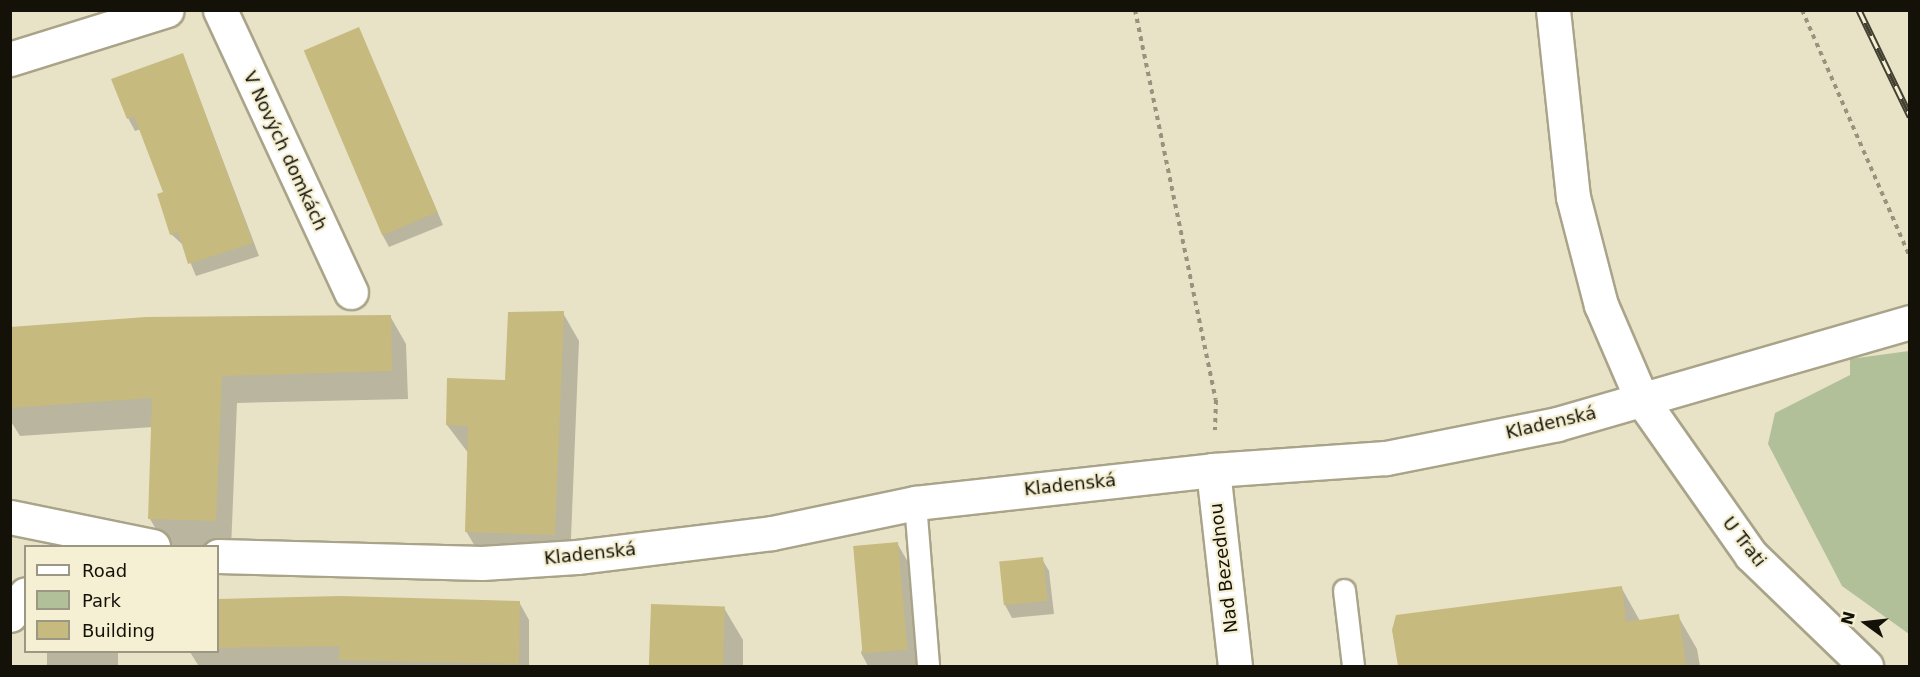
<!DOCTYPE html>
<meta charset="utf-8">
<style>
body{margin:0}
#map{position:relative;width:1920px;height:677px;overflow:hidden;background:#e8e3c7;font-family:"DejaVu Sans",sans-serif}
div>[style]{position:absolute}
.green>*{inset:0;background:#b2c099}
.shadow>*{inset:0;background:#0003;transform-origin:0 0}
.building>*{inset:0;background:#c7ba7f;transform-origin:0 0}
.path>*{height:4px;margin-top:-2px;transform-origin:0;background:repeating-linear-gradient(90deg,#97937e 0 4.5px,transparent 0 9px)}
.roads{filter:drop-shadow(2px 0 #a9a489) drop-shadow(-2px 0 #a9a489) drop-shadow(0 2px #a9a489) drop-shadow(0 -2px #a9a489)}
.service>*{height:21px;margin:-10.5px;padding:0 10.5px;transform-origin:10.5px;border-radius:10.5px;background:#fff}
.minor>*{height:33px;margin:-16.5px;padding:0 16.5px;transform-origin:16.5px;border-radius:16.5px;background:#fff}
.tertiary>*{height:33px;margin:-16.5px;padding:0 16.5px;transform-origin:16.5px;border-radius:16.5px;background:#fff}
.rail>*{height:7px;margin-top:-3.5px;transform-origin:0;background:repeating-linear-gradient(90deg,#f5f0d4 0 14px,#434032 0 28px);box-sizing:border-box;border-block:2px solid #434032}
span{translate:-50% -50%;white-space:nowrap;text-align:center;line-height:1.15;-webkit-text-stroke:4.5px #f5f0d4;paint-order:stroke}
.street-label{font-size:18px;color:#141208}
.frame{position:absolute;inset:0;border:12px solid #141208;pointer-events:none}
.legend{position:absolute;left:24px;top:545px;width:195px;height:108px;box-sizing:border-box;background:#f5f0d4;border:2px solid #9b9782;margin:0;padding:8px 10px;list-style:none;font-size:18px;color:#141208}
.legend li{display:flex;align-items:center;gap:12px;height:30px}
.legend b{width:30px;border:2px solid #9b9782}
.north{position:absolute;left:1836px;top:593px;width:60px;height:60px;-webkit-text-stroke:4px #f5f0d4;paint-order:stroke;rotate:285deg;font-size:16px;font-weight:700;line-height:24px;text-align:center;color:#141208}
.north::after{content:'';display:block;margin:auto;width:21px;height:27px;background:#141208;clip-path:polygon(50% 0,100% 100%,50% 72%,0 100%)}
</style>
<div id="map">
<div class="green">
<i style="clip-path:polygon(1909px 351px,1910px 351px,1909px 634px,1842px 586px,1768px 444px,1775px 413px,1850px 375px,1850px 359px)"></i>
</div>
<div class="shadow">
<i style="clip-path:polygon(359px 29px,443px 225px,389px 247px,382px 234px)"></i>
<i style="clip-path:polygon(183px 55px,259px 256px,196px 276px,183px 245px,171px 234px,165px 193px,141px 129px,135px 131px,128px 118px)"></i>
<i style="clip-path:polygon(563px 313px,579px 341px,570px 563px,483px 560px,466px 531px,469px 454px,447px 425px,506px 382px)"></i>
<i style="clip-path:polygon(390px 316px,406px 344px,408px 399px,237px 403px,231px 549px,166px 546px,150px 519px,153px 427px,20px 436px,10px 420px,10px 329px)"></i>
<i style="clip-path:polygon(897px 543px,916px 576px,924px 666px,868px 666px,861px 653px)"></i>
<i style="clip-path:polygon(1042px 559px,1049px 571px,1054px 614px,1012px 618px,1005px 605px)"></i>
<i style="clip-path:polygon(1621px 587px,1640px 621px,1678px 616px,1697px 649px,1700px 666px,1399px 666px,1394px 630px)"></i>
<i style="clip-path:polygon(218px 601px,519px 602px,529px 620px,529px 666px,198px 665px,190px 652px,218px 652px)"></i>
<i style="clip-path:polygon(653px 606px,724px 608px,743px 640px,743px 666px,652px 666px)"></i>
<i style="left:47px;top:652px;width:71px;height:14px"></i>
</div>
<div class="building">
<i style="left:359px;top:27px;width:201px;height:60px;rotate:67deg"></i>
<i style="clip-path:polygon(183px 53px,253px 243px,188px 264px,178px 232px,170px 235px,157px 194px,163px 192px,134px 116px,127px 119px,111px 79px)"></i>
<i style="clip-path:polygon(564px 311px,555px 535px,465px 532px,468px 426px,446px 425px,447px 378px,505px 380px,508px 312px)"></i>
<i style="clip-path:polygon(391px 315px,392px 371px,222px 376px,216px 521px,148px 519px,152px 398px,10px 408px,10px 327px,146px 317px)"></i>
<i style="left:898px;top:542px;width:108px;height:45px;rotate:85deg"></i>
<i style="left:1043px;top:557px;width:44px;height:44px;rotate:84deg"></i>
<i style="clip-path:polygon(1622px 586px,1626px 622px,1679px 614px,1686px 666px,1398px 666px,1392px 630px,1396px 615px)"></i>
<i style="clip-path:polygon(341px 596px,520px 601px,519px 664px,339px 660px,339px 646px,218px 648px,218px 599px)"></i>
<i style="left:651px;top:604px;width:74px;height:62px;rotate:2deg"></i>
</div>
<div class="path">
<i style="left:1135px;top:10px;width:398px;rotate:78.3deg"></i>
<i style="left:1216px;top:400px;width:30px;rotate:92deg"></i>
<i style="left:1802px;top:10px;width:270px;rotate:66.4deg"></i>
</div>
<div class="roads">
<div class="service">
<i style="left:915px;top:503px;width:164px;rotate:85.4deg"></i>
<i style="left:1344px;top:590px;width:77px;rotate:83.2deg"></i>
</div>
<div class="minor">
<i style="left:220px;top:10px;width:311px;rotate:65.1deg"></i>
<i style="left:10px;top:59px;width:164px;rotate:-17.3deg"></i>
<i style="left:1213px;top:470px;width:197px;rotate:83.6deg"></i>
<i style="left:10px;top:615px;width:26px;rotate:-53deg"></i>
</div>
<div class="tertiary">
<i style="left:1553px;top:10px;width:188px;rotate:83.9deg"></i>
<i style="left:1573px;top:197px;width:112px;rotate:75.5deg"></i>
<i style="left:1601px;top:305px;width:103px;rotate:66.7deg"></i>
<i style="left:1642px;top:400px;width:189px;rotate:54.9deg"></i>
<i style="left:1751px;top:555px;width:160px;rotate:44deg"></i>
<i style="left:10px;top:517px;width:146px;rotate:11.5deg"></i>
<i style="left:218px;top:556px;width:264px;rotate:1.5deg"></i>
<i style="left:482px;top:563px;width:95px;rotate:-3.6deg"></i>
<i style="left:577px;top:557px;width:196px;rotate:-7deg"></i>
<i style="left:772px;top:533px;width:146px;rotate:-11.8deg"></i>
<i style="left:915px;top:503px;width:300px;rotate:-6.3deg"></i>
<i style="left:1213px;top:470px;width:173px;rotate:-4deg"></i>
<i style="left:1386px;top:458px;width:174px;rotate:-11.2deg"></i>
<i style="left:1557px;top:424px;width:367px;rotate:-16.1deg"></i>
</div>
</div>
<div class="rail">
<i style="left:1859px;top:10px;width:118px;rotate:64.3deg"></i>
</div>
<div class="street-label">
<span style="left:285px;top:151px;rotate:65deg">V Nových domkách</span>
<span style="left:1551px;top:423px;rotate:-13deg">Kladenská</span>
<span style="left:1070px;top:485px;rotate:-6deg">Kladenská</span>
<span style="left:1744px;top:542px;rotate:52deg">U Trati</span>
<span style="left:590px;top:554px;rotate:-6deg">Kladenská</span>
<span style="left:1224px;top:568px;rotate:-97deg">Nad Bezednou</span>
</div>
<div class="frame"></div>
<ul class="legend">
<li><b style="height:8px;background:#fff"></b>Road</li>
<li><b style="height:16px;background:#b2c099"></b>Park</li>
<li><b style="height:16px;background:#c7ba7f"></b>Building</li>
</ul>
<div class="north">N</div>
</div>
